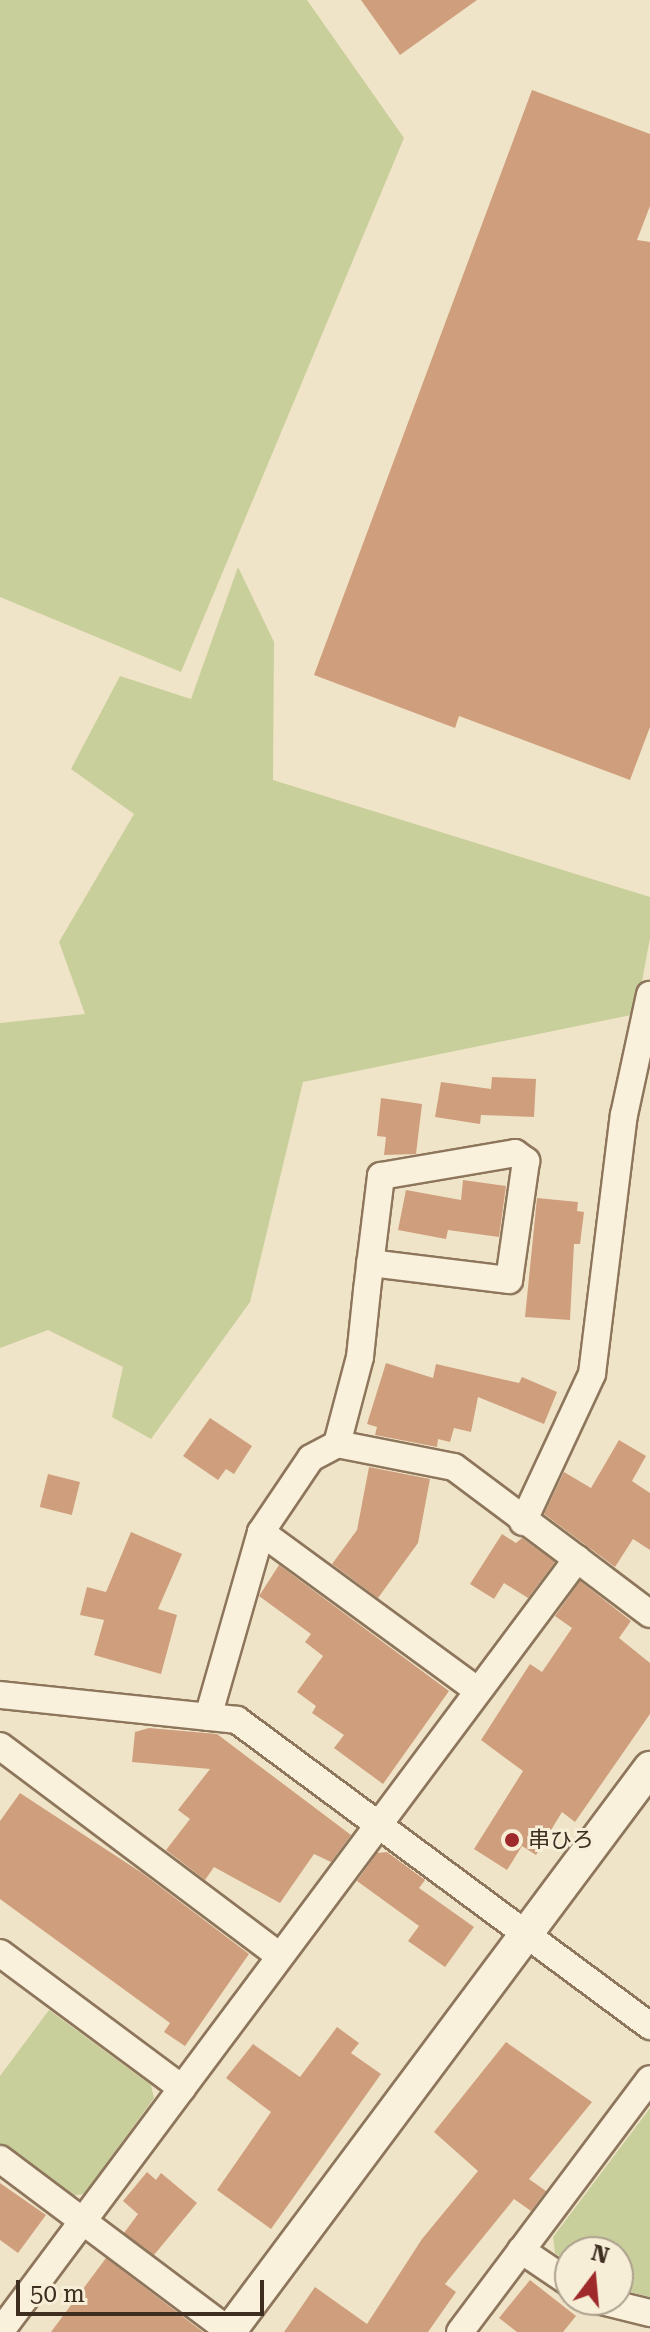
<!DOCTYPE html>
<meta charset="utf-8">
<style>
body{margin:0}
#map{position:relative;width:650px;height:2332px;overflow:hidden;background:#f0e4c8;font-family:"Roboto Serif","Noto Sans JP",serif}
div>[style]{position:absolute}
.green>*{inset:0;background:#c9cf9b}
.building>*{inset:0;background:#cf9f7d;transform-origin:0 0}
.roads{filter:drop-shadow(2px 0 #8d765c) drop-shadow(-2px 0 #8d765c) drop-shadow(0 2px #8d765c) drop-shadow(0 -2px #8d765c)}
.minor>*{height:26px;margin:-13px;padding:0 13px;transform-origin:13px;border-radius:13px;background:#faf1dc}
.tertiary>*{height:32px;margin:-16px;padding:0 16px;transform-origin:16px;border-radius:16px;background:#faf1dc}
.dots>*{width:22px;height:22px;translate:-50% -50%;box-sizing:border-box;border:4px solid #f7eed8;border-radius:50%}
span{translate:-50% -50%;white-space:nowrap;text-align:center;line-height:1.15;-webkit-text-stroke:6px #f7eed8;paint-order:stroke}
.poi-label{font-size:22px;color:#3d2e20}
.left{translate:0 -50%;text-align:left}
.north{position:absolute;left:554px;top:2236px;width:80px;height:80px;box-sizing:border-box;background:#f7eed8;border:2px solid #ada18e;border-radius:50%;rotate:16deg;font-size:22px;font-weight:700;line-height:32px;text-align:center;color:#3d2e20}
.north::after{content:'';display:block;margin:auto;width:28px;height:36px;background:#9e2a2b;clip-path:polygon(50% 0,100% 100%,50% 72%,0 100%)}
.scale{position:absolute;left:16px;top:2280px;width:248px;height:36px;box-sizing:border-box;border:4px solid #3d2e20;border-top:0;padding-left:10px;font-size:24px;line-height:28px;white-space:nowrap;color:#3d2e20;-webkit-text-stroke:6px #f7eed8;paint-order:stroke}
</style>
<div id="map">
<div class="green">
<i style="clip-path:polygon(0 0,307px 0,404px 138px,181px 672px,0 597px)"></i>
<i style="clip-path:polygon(238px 567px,274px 642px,273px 780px,650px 897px,650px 938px,636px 1014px,303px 1082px,250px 1302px,151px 1439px,112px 1417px,123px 1367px,48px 1330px,0 1348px,0 1023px,85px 1014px,59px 942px,134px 814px,71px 769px,120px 676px,191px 699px)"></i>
<i style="clip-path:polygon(49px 2010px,151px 2085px,154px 2098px,84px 2194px,69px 2196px,0 2144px,0 2076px)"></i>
<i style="clip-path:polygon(650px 2108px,650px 2297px,618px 2289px,618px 2252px,570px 2252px,570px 2263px,555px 2253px,553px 2237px)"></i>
</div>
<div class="building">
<i style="clip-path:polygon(361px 0,477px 0,400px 55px)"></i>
<i style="clip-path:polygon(532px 90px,650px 134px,650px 206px,637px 240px,650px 242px,650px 727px,630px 780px,459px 716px,455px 728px,314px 675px)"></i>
<i style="clip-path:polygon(492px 1077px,536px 1079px,534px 1117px,481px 1115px,480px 1124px,435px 1117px,441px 1082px,491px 1089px)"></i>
<i style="clip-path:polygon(381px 1098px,422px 1104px,416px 1154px,384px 1155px,386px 1137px,377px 1136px)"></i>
<i style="clip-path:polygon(463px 1180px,506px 1186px,499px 1237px,448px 1230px,446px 1239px,398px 1230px,406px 1190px,461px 1200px)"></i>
<i style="clip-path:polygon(537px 1198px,578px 1202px,577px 1211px,584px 1212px,580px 1244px,574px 1244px,570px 1320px,525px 1317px)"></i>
<i style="clip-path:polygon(386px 1363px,433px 1378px,436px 1364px,519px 1383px,522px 1377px,557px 1392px,544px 1424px,478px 1397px,471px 1432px,454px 1428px,450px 1442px,438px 1439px,437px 1447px,375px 1435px,377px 1427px,367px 1424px)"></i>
<i style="clip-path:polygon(210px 1418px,252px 1446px,234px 1474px,226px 1469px,218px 1480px,183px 1456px)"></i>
<i style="clip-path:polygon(619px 1440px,646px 1456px,632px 1481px,650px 1493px,650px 1550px,633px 1539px,615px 1567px,544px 1514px,564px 1472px,591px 1488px)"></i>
<i style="clip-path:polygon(369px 1467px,430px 1479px,418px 1543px,378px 1598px,332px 1564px,357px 1530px)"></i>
<i style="left:48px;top:1474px;width:33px;height:34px;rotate:14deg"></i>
<i style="clip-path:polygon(131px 1532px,182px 1554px,158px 1609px,177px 1615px,161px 1674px,94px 1655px,104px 1620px,80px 1615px,87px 1587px,106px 1592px)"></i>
<i style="clip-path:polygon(502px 1534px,516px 1543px,522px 1538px,555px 1562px,528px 1598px,504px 1583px,494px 1599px,470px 1584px)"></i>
<i style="clip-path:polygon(279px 1565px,449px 1691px,383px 1784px,334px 1748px,344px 1735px,312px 1713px,316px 1706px,297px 1692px,323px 1656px,305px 1642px,311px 1634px,259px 1596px)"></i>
<i style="clip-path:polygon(580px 1581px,631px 1621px,619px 1638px,650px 1663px,650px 1714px,575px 1822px,562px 1812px,536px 1855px,522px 1846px,507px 1870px,474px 1849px,523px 1771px,481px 1740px,530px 1664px,542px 1672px,572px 1628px,555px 1616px)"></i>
<i style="clip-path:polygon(149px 1728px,217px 1734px,351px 1835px,331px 1862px,314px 1854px,280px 1903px,214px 1867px,205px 1880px,166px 1850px,190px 1819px,178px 1810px,210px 1769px,132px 1762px,135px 1732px)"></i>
<i style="clip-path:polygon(20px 1793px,142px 1873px,249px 1954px,185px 2046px,164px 2032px,170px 2023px,0 1899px,0 1821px)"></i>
<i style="clip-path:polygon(387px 1852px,425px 1880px,419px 1888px,474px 1927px,445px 1967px,408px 1941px,419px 1926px,357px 1881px,377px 1853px)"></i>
<i style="clip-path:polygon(337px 2027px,359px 2043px,351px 2053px,381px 2074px,271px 2229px,217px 2190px,271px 2112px,226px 2078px,253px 2044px,300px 2077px)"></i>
<i style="clip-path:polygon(506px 2042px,592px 2102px,529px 2179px,546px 2191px,531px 2211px,514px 2199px,445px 2284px,456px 2292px,428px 2332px,284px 2332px,315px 2287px,367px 2324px,422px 2239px,478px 2171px,434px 2132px)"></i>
<i style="clip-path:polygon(147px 2172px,156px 2180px,161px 2173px,197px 2203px,154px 2255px,124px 2233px,138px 2214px,123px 2201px)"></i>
<i style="clip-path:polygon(0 2183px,46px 2215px,18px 2253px,0 2240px)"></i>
<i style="clip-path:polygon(106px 2258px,203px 2332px,51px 2332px)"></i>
<i style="clip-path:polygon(530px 2280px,576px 2316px,563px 2332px,517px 2332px,499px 2318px)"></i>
</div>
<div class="roads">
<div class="minor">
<i style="left:337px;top:1444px;width:90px;rotate:-75.2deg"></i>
<i style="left:360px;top:1357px;width:67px;rotate:-84deg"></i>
<i style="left:367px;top:1290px;width:115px;rotate:-83deg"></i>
<i style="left:381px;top:1176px;width:136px;rotate:-9.7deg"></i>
<i style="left:515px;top:1153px;width:14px;rotate:36deg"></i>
<i style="left:526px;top:1161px;width:120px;rotate:98.1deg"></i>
<i style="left:509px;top:1280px;width:140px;rotate:-173deg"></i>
<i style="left:523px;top:1522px;width:163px;rotate:-65deg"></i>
<i style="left:592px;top:1374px;width:261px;rotate:-83deg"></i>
<i style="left:624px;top:1115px;width:123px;rotate:-77.8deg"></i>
<i style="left:261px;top:1532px;width:89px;rotate:-56deg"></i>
<i style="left:311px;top:1458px;width:30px;rotate:-28deg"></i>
<i style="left:337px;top:1444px;width:119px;rotate:11.1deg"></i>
<i style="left:454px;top:1467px;width:154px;rotate:36.8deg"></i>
<i style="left:0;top:1695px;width:238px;rotate:6deg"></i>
<i style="left:237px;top:1720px;width:514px;rotate:36.54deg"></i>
<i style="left:208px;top:1717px;width:192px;rotate:-74deg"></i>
<i style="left:261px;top:1532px;width:269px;rotate:36.2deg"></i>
<i style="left:0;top:1746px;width:350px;rotate:36.9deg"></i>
<i style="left:0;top:1953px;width:227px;rotate:36.6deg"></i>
<i style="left:0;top:2159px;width:288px;rotate:36.9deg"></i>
<i style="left:521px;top:2250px;width:59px;rotate:34deg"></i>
<i style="left:597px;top:2300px;width:55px;rotate:13.8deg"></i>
<i style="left:0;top:2332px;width:965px;rotate:-53.26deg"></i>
<i style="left:577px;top:1559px;width:91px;rotate:37deg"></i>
<i style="left:460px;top:2332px;width:316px;rotate:-53.1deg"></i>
</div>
<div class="tertiary">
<i style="left:229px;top:2332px;width:704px;rotate:-53.26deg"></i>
</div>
</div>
<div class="dots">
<i style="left:512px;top:1840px;background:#9e2a2b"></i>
</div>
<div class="poi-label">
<span class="left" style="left:528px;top:1840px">串ひろ</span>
</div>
<div class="north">N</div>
<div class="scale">50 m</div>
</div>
